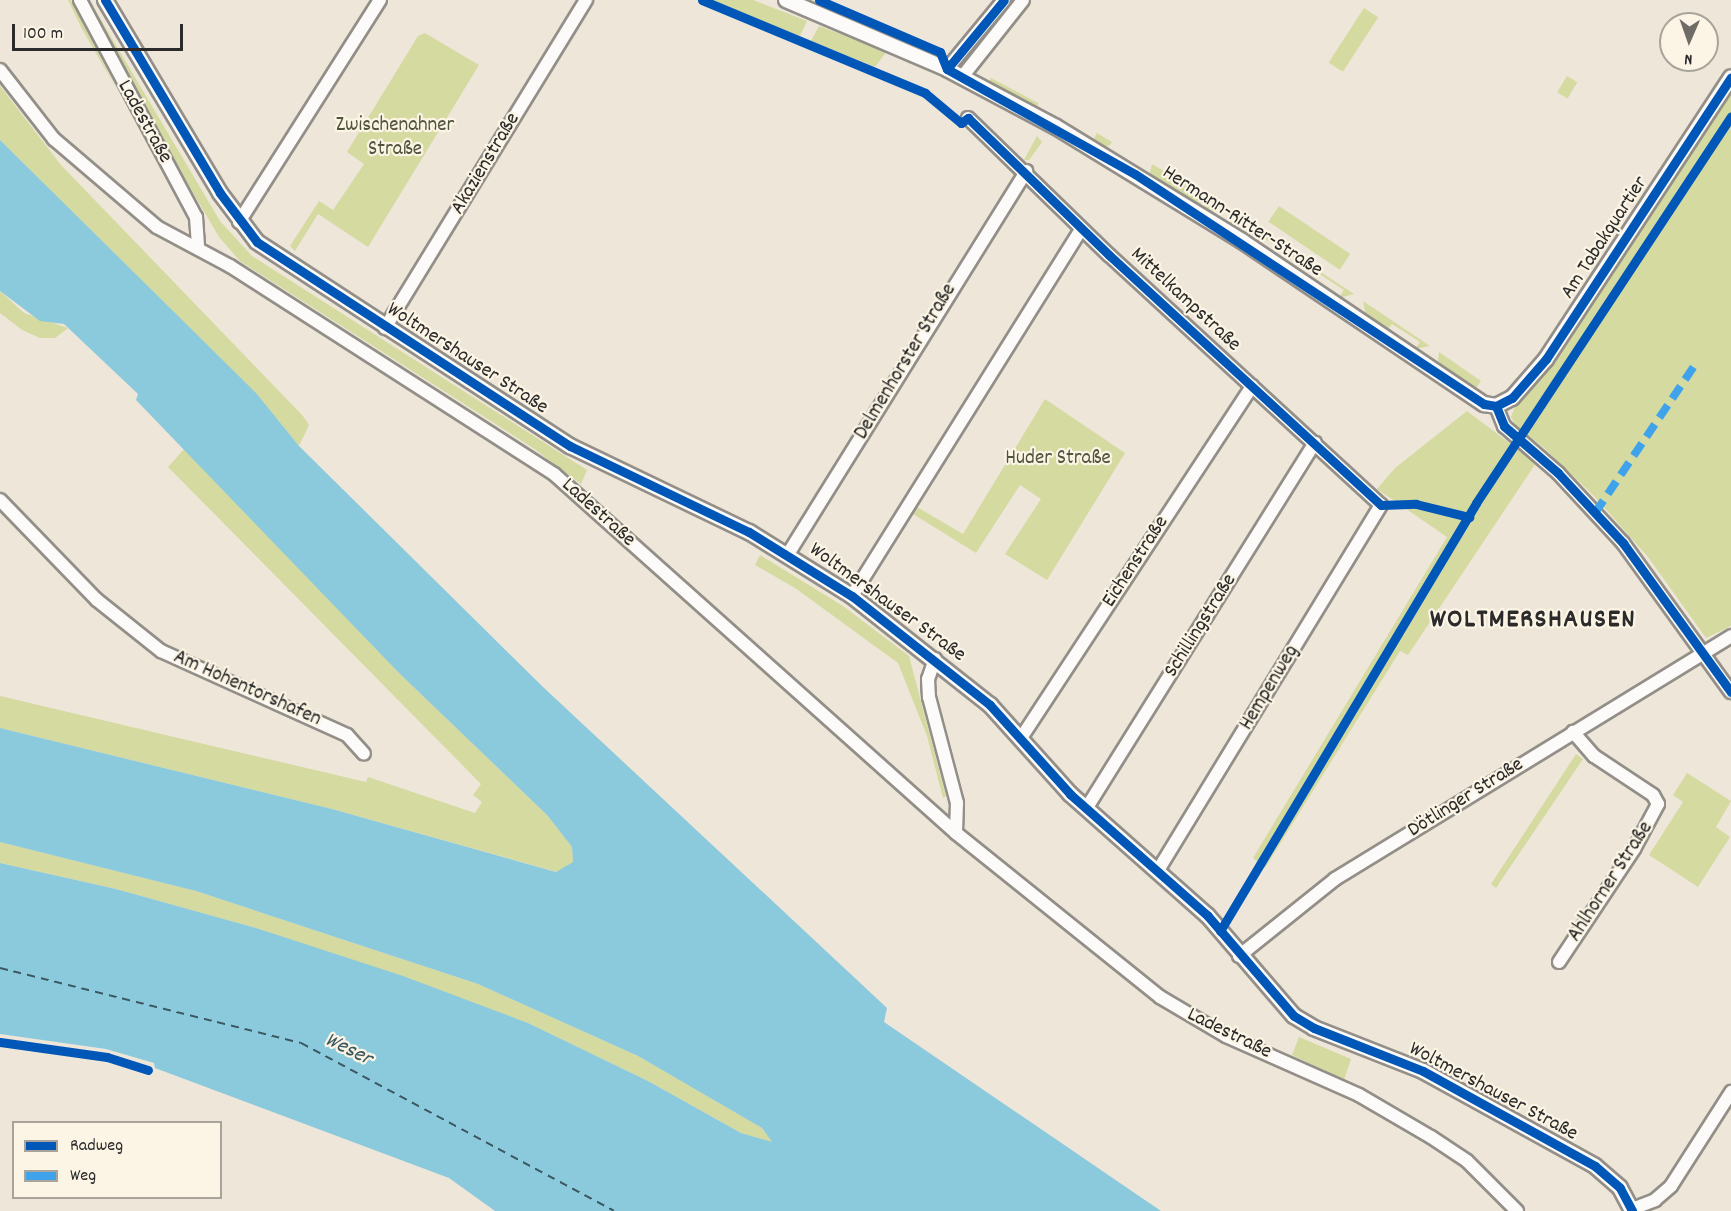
<!DOCTYPE html>
<meta charset="utf-8">
<style>
body{margin:0}
#map{position:relative;width:1731px;height:1211px;overflow:hidden;background:#eee6d9;font-family:Dekko,sans-serif}
div>[style]{position:absolute}
.green>*{inset:0;background:#d5daa1;transform-origin:0 0}
.water>*{inset:0;background:#8acadc}
.ferry>*{height:1.5px;margin-top:-0.75px;transform-origin:0;background:repeating-linear-gradient(90deg,#3b5760 0 8px,transparent 0 14px)}
.roads{filter:drop-shadow(2px 0 #938f88) drop-shadow(-2px 0 #938f88) drop-shadow(0 2px #938f88) drop-shadow(0 -2px #938f88)}
.minor>*{height:12px;margin:-6px;padding:0 6px;transform-origin:6px;border-radius:6px;background:#fcfbf9}
.tertiary>*{height:14px;margin:-7px;padding:0 7px;transform-origin:7px;border-radius:7px;background:#fcfbf9}
.quiet>*{height:8px;margin-top:-4px;transform-origin:0;background:repeating-linear-gradient(90deg,#3ea3eb 0 15px,transparent 0 23px)}
.cycleway>*{height:9px;margin:-4.5px;padding:0 4.5px;transform-origin:4.5px;border-radius:4.5px;background:#0057b8}
span{translate:-50% -50%;white-space:nowrap;text-align:center;line-height:1.15;-webkit-text-stroke:4.5px #fcf5e5;paint-order:stroke}
.street-label{font-size:21px;color:#2b2b2b}
.park-label{font-size:21px;color:#50543d}
.water-label{font-size:22px;color:#3b5760;font-style:italic}
.district-label{font-size:27px;color:#2b2b2b;font-weight:700;letter-spacing:1.5px}
.legend{position:absolute;left:12px;top:1121px;width:210px;height:78px;box-sizing:border-box;background:#fcf5e5;border:2px solid #a8a49b;margin:0;padding:8px 10px;list-style:none;font-size:18px;color:#2b2b2b}
.legend li{display:flex;align-items:center;gap:12px;height:30px}
.legend b{width:30px;border:2px solid #a8a49b}
.north{position:absolute;left:1659px;top:12px;width:60px;height:60px;box-sizing:border-box;background:#fcf5e5;border:2px solid #a8a49b;border-radius:50%;rotate:182deg;font-size:16px;font-weight:700;line-height:24px;text-align:center;color:#2b2b2b}
.north::after{content:'';display:block;margin:auto;width:21px;height:27px;background:#6f6c68;clip-path:polygon(50% 0,100% 100%,50% 72%,0 100%)}
.scale{position:absolute;left:12px;top:24px;width:171px;height:27px;box-sizing:border-box;border:3px solid #2b2b2b;border-top:0;padding-left:8px;font-size:18px;line-height:21px;white-space:nowrap;color:#2b2b2b;-webkit-text-stroke:4px #fcf5e5;paint-order:stroke}
</style>
<div id="map">
<div class="green">
<i style="clip-path:polygon(68px 0,71px 0,115px 86px,82px 29px)"></i>
<i style="clip-path:polygon(708px 0,753px 0,807px 21px,800px 36px)"></i>
<i style="clip-path:polygon(802px 0,860px 20px,939px 57px,936px 57px)"></i>
<i style="clip-path:polygon(91px 3px,220px 221px,252px 256px,587px 470px,581px 484px,533px 448px,240px 261px,219px 237px,185px 179px)"></i>
<i style="left:1364px;top:8px;width:17px;height:65px;rotate:33deg"></i>
<i style="clip-path:polygon(819px 26px,877px 48px,887px 51px,875px 67px,811px 41px)"></i>
<i style="clip-path:polygon(425px 33px,479px 65px,368px 247px,318px 214px,295px 251px,290px 246px,319px 201px,333px 210px,364px 164px,347px 152px,418px 36px)"></i>
<i style="left:1567px;top:76px;width:12px;height:19px;rotate:31deg"></i>
<i style="left:991px;top:78px;width:54px;height:7px;rotate:28deg"></i>
<i style="clip-path:polygon(0 86px,61px 165px,303px 416px,309px 425px,299px 446px,255px 393px,0 140px)"></i>
<i style="clip-path:polygon(1731px 89px,1731px 626px,1706px 638px,1648px 557px,1593px 495px,1543px 447px,1516px 426px,1511px 417px,1515px 406px,1557px 356px)"></i>
<i style="clip-path:polygon(1097px 133px,1112px 142px,1110px 145px,1105px 147px,1093px 141px)"></i>
<i style="clip-path:polygon(1037px 136px,1042px 142px,1029px 160px,1024px 160px)"></i>
<i style="clip-path:polygon(1152px 164px,1206px 196px,1199px 206px,1154px 179px,1150px 172px)"></i>
<i style="clip-path:polygon(1209px 199px,1224px 208px,1222px 210px,1212px 213px,1203px 209px)"></i>
<i style="left:1279px;top:206px;width:86px;height:19px;rotate:34deg"></i>
<i style="clip-path:polygon(1254px 228px,1354px 294px,1339px 298px,1344px 290px,1262px 237px,1257px 243px)"></i>
<i style="clip-path:polygon(0 291px,24px 313px,68px 328px,55px 338px,40px 338px,22px 330px,0 313px)"></i>
<i style="clip-path:polygon(1363px 301px,1430px 346px,1415px 349px,1420px 342px,1392px 324px,1387px 330px,1366px 317px)"></i>
<i style="clip-path:polygon(1439px 352px,1481px 381px,1474px 391px,1443px 369px,1438px 360px)"></i>
<i style="clip-path:polygon(1045px 399px,1125px 453px,1047px 580px,1005px 554px,1041px 499px,1020px 485px,976px 553px,913px 514px,917px 507px,963px 534px)"></i>
<i style="clip-path:polygon(1467px 411px,1536px 463px,1408px 655px,1400px 651px,1265px 868px,1253px 858px,1447px 537px,1377px 489px,1395px 468px)"></i>
<i style="clip-path:polygon(185px 448px,399px 673px,547px 815px,572px 847px,573px 862px,557px 872px,332px 809px,0 728px,0 696px,366px 782px,368px 777px,475px 813px,482px 802px,473px 795px,481px 784px,168px 467px)"></i>
<i style="clip-path:polygon(760px 555px,843px 606px,909px 656px,946px 796px,943px 798px,927px 736px,898px 663px,795px 588px,755px 565px)"></i>
<i style="clip-path:polygon(1576px 754px,1583px 759px,1496px 888px,1491px 884px)"></i>
<i style="clip-path:polygon(1687px 773px,1731px 801px,1716px 827px,1730px 837px,1698px 887px,1649px 855px,1683px 802px,1673px 795px)"></i>
<i style="clip-path:polygon(0 842px,196px 891px,478px 984px,638px 1056px,762px 1128px,773px 1143px,741px 1133px,648px 1081px,528px 1023px,256px 928px,116px 889px,0 863px)"></i>
<i style="clip-path:polygon(1299px 1037px,1351px 1059px,1344px 1080px,1292px 1055px)"></i>
</div>
<div class="water">
<i style="clip-path:polygon(0 140px,256px 393px,299px 446px,543px 687px,887px 1008px,884px 1022px,1161px 1211px,495px 1211px,449px 1178px,155px 1068px,154px 1063px,106px 1049px,0 1034px,0 863px,116px 889px,256px 928px,403px 976px,528px 1023px,648px 1081px,741px 1133px,772px 1142px,762px 1128px,638px 1056px,478px 984px,196px 891px,0 842px,0 728px,332px 809px,556px 872px,573px 862px,572px 847px,547px 815px,399px 673px,136px 400px,138px 394px,64px 324px,40px 321px,0 291px)"></i>
</div>
<div class="ferry">
<i style="left:0;top:968px;width:310px;rotate:14deg"></i>
<i style="left:301px;top:1043px;width:355px;rotate:28.2deg"></i>
</div>
<div class="roads">
<div class="minor">
<i style="left:80px;top:0;width:246px;rotate:61.9deg"></i>
<i style="left:196px;top:217px;width:31px;rotate:86deg"></i>
<i style="left:947px;top:69px;width:89px;rotate:-50.4deg"></i>
<i style="left:0;top:70px;width:88px;rotate:52deg"></i>
<i style="left:54px;top:139px;width:135px;rotate:40.5deg"></i>
<i style="left:157px;top:227px;width:83px;rotate:28.1deg"></i>
<i style="left:230px;top:266px;width:385px;rotate:32.7deg"></i>
<i style="left:554px;top:474px;width:539px;rotate:41.77deg"></i>
<i style="left:956px;top:833px;width:262px;rotate:38.8deg"></i>
<i style="left:1160px;top:997px;width:77px;rotate:30.6deg"></i>
<i style="left:1226px;top:1036px;width:145px;rotate:23.9deg"></i>
<i style="left:1359px;top:1095px;width:83px;rotate:30.3deg"></i>
<i style="left:1431px;top:1137px;width:43px;rotate:33.7deg"></i>
<i style="left:1467px;top:1161px;width:71px;rotate:45deg"></i>
<i style="left:962px;top:77px;width:98px;rotate:-51.6deg"></i>
<i style="left:968px;top:118px;width:197px;rotate:44.2deg"></i>
<i style="left:1109px;top:255px;width:369px;rotate:42.6deg"></i>
<i style="left:1381px;top:505px;width:429px;rotate:121.4deg"></i>
<i style="left:239px;top:222px;width:263px;rotate:-57.6deg"></i>
<i style="left:385px;top:328px;width:385px;rotate:-58.5deg"></i>
<i style="left:1496px;top:406px;width:22px;rotate:68deg"></i>
<i style="left:1504px;top:426px;width:72px;rotate:41deg"></i>
<i style="left:1558px;top:473px;width:96px;rotate:47.1deg"></i>
<i style="left:1623px;top:543px;width:184px;rotate:54.1deg"></i>
<i style="left:0;top:500px;width:139px;rotate:45.9deg"></i>
<i style="left:97px;top:600px;width:82px;rotate:38.6deg"></i>
<i style="left:161px;top:651px;width:204px;rotate:24.3deg"></i>
<i style="left:347px;top:735px;width:25px;rotate:48deg"></i>
<i style="left:788px;top:554px;width:451px;rotate:-58.1deg"></i>
<i style="left:852px;top:596px;width:433px;rotate:-58deg"></i>
<i style="left:935px;top:659px;width:21px;rotate:109deg"></i>
<i style="left:928px;top:679px;width:18px;rotate:87deg"></i>
<i style="left:929px;top:697px;width:110px;rotate:75.2deg"></i>
<i style="left:957px;top:803px;width:30px;rotate:92deg"></i>
<i style="left:1021px;top:738px;width:421px;rotate:-56.7deg"></i>
<i style="left:1086px;top:809px;width:432px;rotate:-58deg"></i>
<i style="left:1239px;top:956px;width:123px;rotate:-38.7deg"></i>
<i style="left:1335px;top:879px;width:465px;rotate:-31.5deg"></i>
<i style="left:1559px;top:962px;width:136px;rotate:-56.4deg"></i>
<i style="left:1634px;top:849px;width:51px;rotate:-61.9deg"></i>
<i style="left:1658px;top:804px;width:10px;rotate:-119deg"></i>
<i style="left:1653px;top:795px;width:71px;rotate:-146.5deg"></i>
<i style="left:1594px;top:756px;width:32px;rotate:-131deg"></i>
<i style="left:1632px;top:1209px;width:25px;rotate:-21deg"></i>
<i style="left:1655px;top:1200px;width:21px;rotate:-41deg"></i>
<i style="left:1671px;top:1186px;width:112px;rotate:-57.4deg"></i>
</div>
<div class="tertiary">
<i style="left:105px;top:0;width:225px;rotate:59.2deg"></i>
<i style="left:220px;top:193px;width:61px;rotate:52.9deg"></i>
<i style="left:257px;top:242px;width:374px;rotate:33.1deg"></i>
<i style="left:570px;top:446px;width:199px;rotate:25.7deg"></i>
<i style="left:749px;top:532px;width:121px;rotate:31.9deg"></i>
<i style="left:852px;top:596px;width:176px;rotate:38.3deg"></i>
<i style="left:990px;top:705px;width:120px;rotate:48deg"></i>
<i style="left:1070px;top:794px;width:183px;rotate:41.5deg"></i>
<i style="left:1207px;top:915px;width:133px;rotate:49.3deg"></i>
<i style="left:1294px;top:1016px;width:23px;rotate:31deg"></i>
<i style="left:1314px;top:1028px;width:117px;rotate:21.5deg"></i>
<i style="left:1423px;top:1071px;width:196px;rotate:28.9deg"></i>
<i style="left:1595px;top:1166px;width:33px;rotate:41deg"></i>
<i style="left:1620px;top:1188px;width:26px;rotate:62deg"></i>
<i style="left:786px;top:0;width:175px;rotate:23.2deg"></i>
<i style="left:947px;top:69px;width:123px;rotate:28deg"></i>
<i style="left:1056px;top:127px;width:218px;rotate:31.5deg"></i>
<i style="left:1242px;top:241px;width:292px;rotate:34deg"></i>
<i style="left:1484px;top:404px;width:12px;rotate:9deg"></i>
<i style="left:1496px;top:406px;width:18px;rotate:-27deg"></i>
<i style="left:1512px;top:398px;width:52px;rotate:-48.9deg"></i>
<i style="left:1546px;top:359px;width:337px;rotate:-56.7deg"></i>
</div>
</div>
<div class="quiet">
<i style="left:1595px;top:513px;width:182px;rotate:-56deg"></i>
</div>
<div class="cycleway">
<i style="left:105px;top:0;width:225px;rotate:59.2deg"></i>
<i style="left:220px;top:193px;width:61px;rotate:52.9deg"></i>
<i style="left:257px;top:242px;width:374px;rotate:33.1deg"></i>
<i style="left:570px;top:446px;width:199px;rotate:25.7deg"></i>
<i style="left:749px;top:532px;width:121px;rotate:31.9deg"></i>
<i style="left:852px;top:596px;width:176px;rotate:38.3deg"></i>
<i style="left:990px;top:705px;width:120px;rotate:48deg"></i>
<i style="left:1070px;top:794px;width:183px;rotate:41.5deg"></i>
<i style="left:1207px;top:915px;width:133px;rotate:49.3deg"></i>
<i style="left:1294px;top:1016px;width:23px;rotate:31deg"></i>
<i style="left:1314px;top:1028px;width:117px;rotate:21.5deg"></i>
<i style="left:1423px;top:1071px;width:196px;rotate:28.9deg"></i>
<i style="left:1595px;top:1166px;width:33px;rotate:41deg"></i>
<i style="left:1620px;top:1188px;width:26px;rotate:62deg"></i>
<i style="left:702px;top:0;width:242px;rotate:22.6deg"></i>
<i style="left:925px;top:93px;width:47px;rotate:39.8deg"></i>
<i style="left:961px;top:123px;width:9px;rotate:-36deg"></i>
<i style="left:968px;top:118px;width:197px;rotate:44.2deg"></i>
<i style="left:1109px;top:255px;width:369px;rotate:42.6deg"></i>
<i style="left:1381px;top:505px;width:35px;rotate:-2deg"></i>
<i style="left:1416px;top:504px;width:55px;rotate:13.8deg"></i>
<i style="left:819px;top:0;width:132px;rotate:23.3deg"></i>
<i style="left:940px;top:52px;width:18px;rotate:68deg"></i>
<i style="left:947px;top:69px;width:215px;rotate:29.2deg"></i>
<i style="left:1135px;top:174px;width:418px;rotate:33.4deg"></i>
<i style="left:1484px;top:404px;width:12px;rotate:9deg"></i>
<i style="left:1496px;top:406px;width:18px;rotate:-27deg"></i>
<i style="left:1512px;top:398px;width:52px;rotate:-48.9deg"></i>
<i style="left:1546px;top:359px;width:337px;rotate:-56.7deg"></i>
<i style="left:947px;top:69px;width:89px;rotate:-50.4deg"></i>
<i style="left:1496px;top:406px;width:22px;rotate:68deg"></i>
<i style="left:1504px;top:426px;width:72px;rotate:41deg"></i>
<i style="left:1558px;top:473px;width:96px;rotate:47.1deg"></i>
<i style="left:1623px;top:543px;width:184px;rotate:54.1deg"></i>
<i style="left:1220px;top:931px;width:499px;rotate:-59.1deg"></i>
<i style="left:1476px;top:503px;width:463px;rotate:-56.6deg"></i>
<i style="left:0;top:1042px;width:108px;rotate:8deg"></i>
<i style="left:107px;top:1057px;width:43px;rotate:17.6deg"></i>
</div>
<div class="street-label">
<span style="left:144px;top:122px;rotate:61deg">Ladestraße</span>
<span style="left:486px;top:164px;rotate:-59deg">Akazienstraße</span>
<span style="left:1242px;top:222px;rotate:33deg">Hermann-Ritter-Straße</span>
<span style="left:1605px;top:238px;rotate:-57deg">Am Tabakquartier</span>
<span style="left:1185px;top:300px;rotate:43deg">Mittelkampstraße</span>
<span style="left:467px;top:359px;rotate:33deg">Woltmershauser Straße</span>
<span style="left:906px;top:362px;rotate:-59deg">Delmenhorster Straße</span>
<span style="left:598px;top:513px;rotate:42deg">Ladestraße</span>
<span style="left:1136px;top:562px;rotate:-57deg">Eichenstraße</span>
<span style="left:887px;top:603px;rotate:36deg">Woltmershauser Straße</span>
<span style="left:1201px;top:626px;rotate:-58deg">Schillingstraße</span>
<span style="left:1270px;top:688px;rotate:-59deg">Hempenweg</span>
<span style="left:247px;top:689px;rotate:24deg">Am Hohentorshafen</span>
<span style="left:1466px;top:798px;rotate:-32deg">Dötlinger Straße</span>
<span style="left:1611px;top:882px;rotate:-57deg">Ahlhorner Straße</span>
<span style="left:1229px;top:1034px;rotate:26deg">Ladestraße</span>
<span style="left:1493px;top:1092px;rotate:28deg">Woltmershauser Straße</span>
</div>
<div class="park-label">
<span style="left:395px;top:138px">Zwischenahner<br>Straße</span>
<span style="left:1058px;top:459px">Huder Straße</span>
</div>
<div class="water-label">
<span style="left:348px;top:1050px;rotate:26deg">Weser</span>
</div>
<div class="district-label">
<span style="left:1533px;top:621px">WOLTMERSHAUSEN</span>
</div>
<ul class="legend">
<li><b style="height:8px;background:#0057b8"></b>Radweg</li>
<li><b style="height:8px;background:#3ea3eb"></b>Weg</li>
</ul>
<div class="north">N</div>
<div class="scale">100 m</div>
</div>
